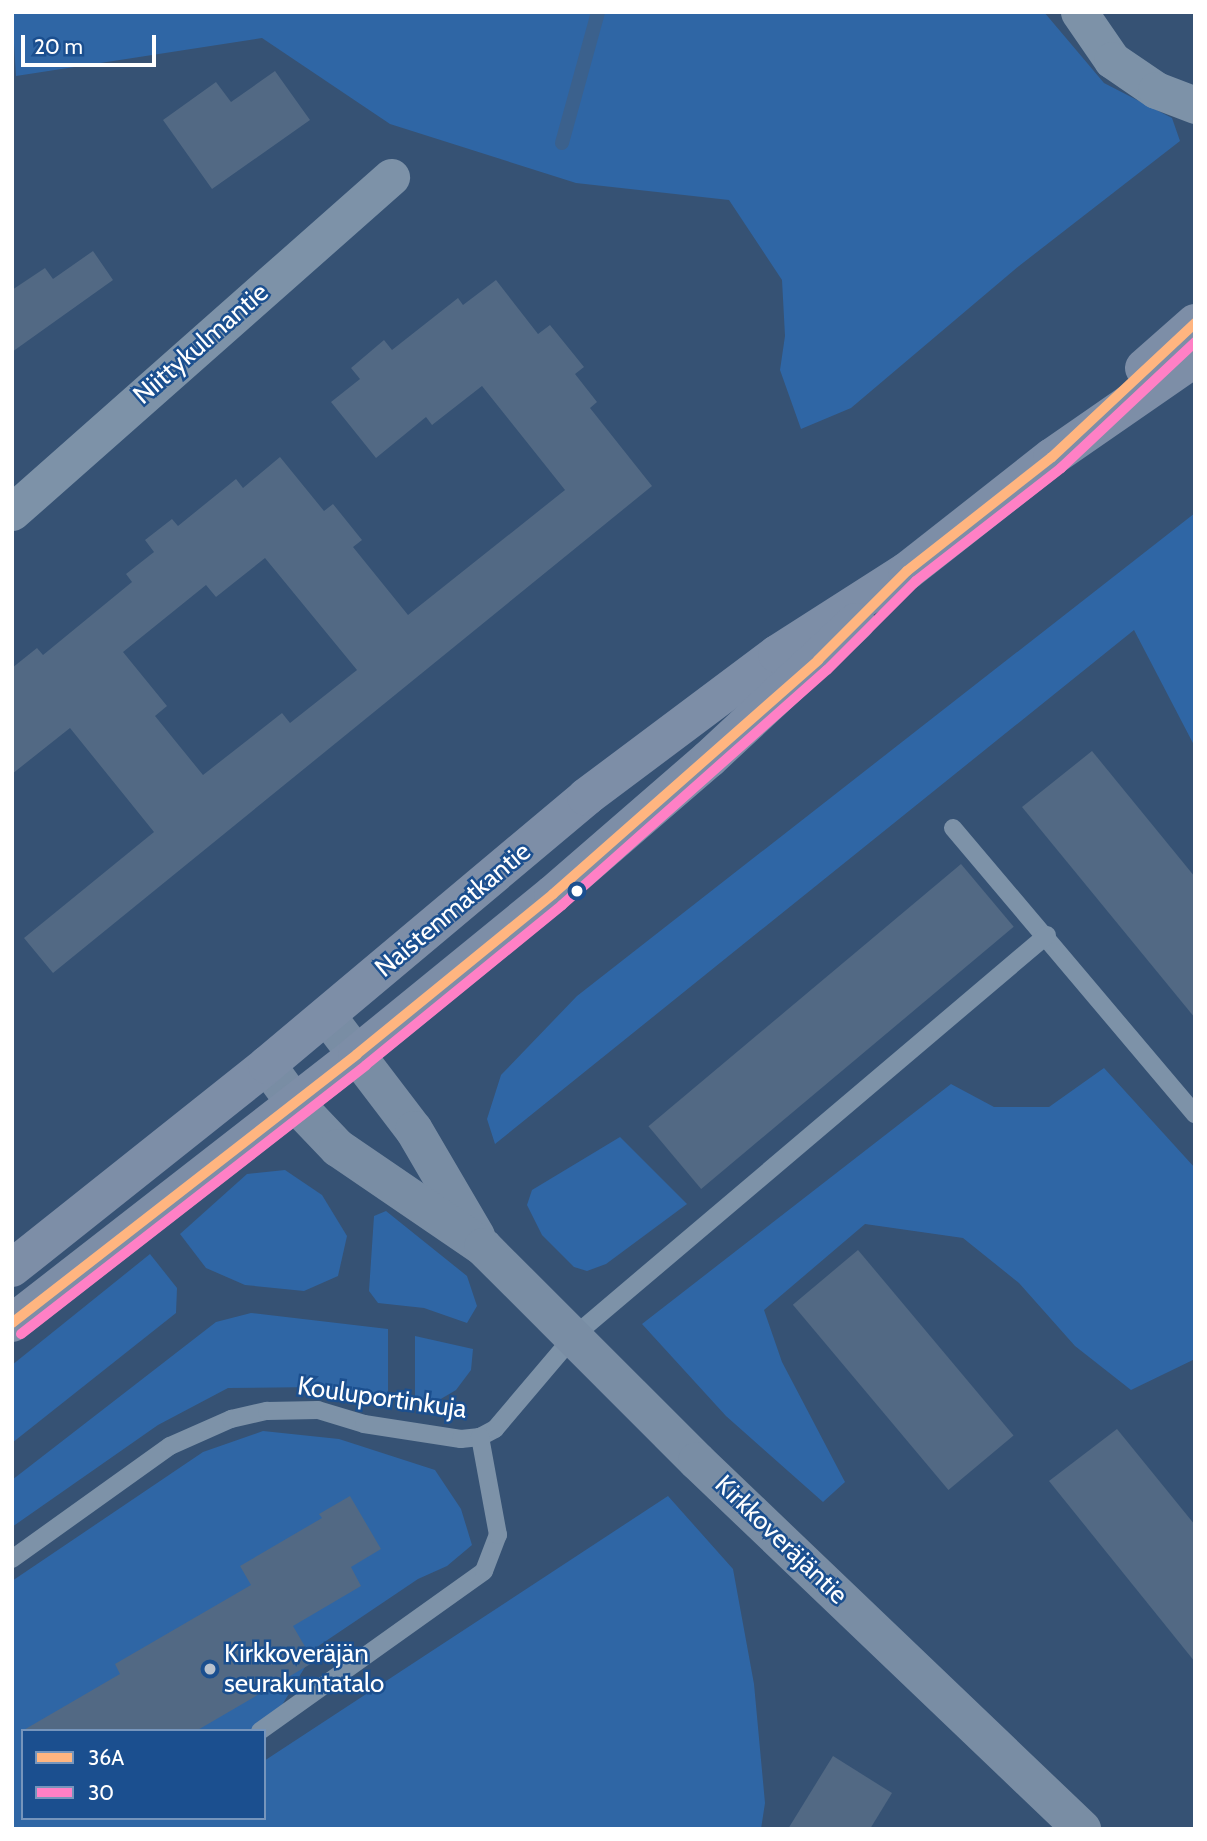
<!DOCTYPE html>
<meta charset="utf-8">
<style>
body{margin:0}
#map{position:relative;width:1207px;height:1841px;overflow:hidden;background:#365274;font-family:Cabin,sans-serif}
div>[style]{position:absolute}
.green>*{inset:0;background:#2f66a5}
.stream>*{height:14px;margin:-7px;padding:0 7px;transform-origin:7px;border-radius:7px;background:#3b618d}
.building>*{inset:0;background:#526984;transform-origin:0 0}
.lane>*{height:18px;margin:-9px;padding:0 9px;transform-origin:9px;border-radius:9px;background:#7d92a8}
.street>*{height:37px;margin:-18.5px;padding:0 18.5px;transform-origin:18.5px;border-radius:18.5px;background:#7d92a8}
.secondary>*{height:38px;margin:-19px;padding:0 19px;transform-origin:19px;border-radius:19px;background:#798da4}
.primary>*{height:38px;margin:-19px;padding:0 19px;transform-origin:19px;border-radius:19px;background:#7d8ea7}
.bus-1>*{height:10px;margin:-5px;padding:0 5px;transform-origin:5px;border-radius:5px;background:#ffb580}
.bus-2>*{height:10px;margin:-5px;padding:0 5px;transform-origin:5px;border-radius:5px;background:#ff80c5}
.dots>*{width:19px;height:19px;translate:-50% -50%;box-sizing:border-box;border:4px solid #1b4f8f;border-radius:50%}
span{translate:-50% -50%;white-space:nowrap;text-align:center;line-height:1.15;-webkit-text-stroke:5px #1b4f8f;paint-order:stroke}
.street-label{font-size:26px;color:#fff}
.poi-label{font-size:26px;color:#fff}
.left{translate:0 -50%;text-align:left}
.frame{position:absolute;inset:0;border:14px solid #fff;pointer-events:none}
.legend{position:absolute;left:21px;top:1729px;width:245px;height:91px;box-sizing:border-box;background:#1b4f8f;border:2px solid #7695bc;margin:0;padding:9px 12px;list-style:none;font-size:21px;color:#fff}
.legend li{display:flex;align-items:center;gap:14px;height:35px}
.legend b{width:35px;border:2px solid #7695bc}
.scale{position:absolute;left:21px;top:35px;width:135px;height:32px;box-sizing:border-box;border:4px solid #fff;border-top:0;padding-left:9px;font-size:21px;line-height:24px;white-space:nowrap;color:#fff;-webkit-text-stroke:5px #1b4f8f;paint-order:stroke}
</style>
<div id="map">
<div class="green">
<i style="clip-path:polygon(12px 12px,1044px 12px,1104px 83px,1172px 118px,1180px 141px,1019px 266px,851px 408px,801px 429px,780px 370px,785px 336px,782px 280px,729px 200px,576px 183px,390px 124px,262px 38px,16px 76px)"></i>
<i style="clip-path:polygon(1195px 513px,1195px 747px,1134px 630px,495px 1144px,487px 1119px,501px 1075px,577px 996px)"></i>
<i style="clip-path:polygon(1104px 1068px,1195px 1168px,1195px 1359px,1131px 1390px,1075px 1346px,1019px 1283px,963px 1238px,865px 1224px,764px 1310px,782px 1362px,845px 1482px,823px 1502px,726px 1416px,642px 1324px,951px 1084px,994px 1107px,1049px 1107px)"></i>
<i style="clip-path:polygon(620px 1137px,687px 1204px,606px 1264px,587px 1271px,574px 1267px,542px 1235px,527px 1205px,532px 1190px)"></i>
<i style="clip-path:polygon(285px 1170px,322px 1195px,347px 1236px,338px 1276px,304px 1291px,245px 1285px,206px 1268px,180px 1234px,247px 1174px)"></i>
<i style="clip-path:polygon(386px 1211px,467px 1276px,477px 1306px,467px 1323px,424px 1308px,378px 1303px,369px 1291px,374px 1216px)"></i>
<i style="clip-path:polygon(150px 1254px,177px 1288px,176px 1313px,12px 1443px,12px 1365px)"></i>
<i style="clip-path:polygon(251px 1313px,388px 1329px,388px 1402px,320px 1387px,228px 1388px,158px 1425px,12px 1527px,12px 1480px,216px 1322px)"></i>
<i style="clip-path:polygon(415px 1336px,473px 1349px,471px 1370px,456px 1390px,434px 1403px,415px 1402px)"></i>
<i style="clip-path:polygon(263px 1431px,339px 1439px,435px 1470px,461px 1509px,472px 1545px,447px 1566px,418px 1579px,317px 1647px,264px 1735px,264px 1731px,23px 1731px,23px 1818px,264px 1818px,264px 1761px,668px 1496px,733px 1569px,754px 1684px,765px 1803px,761px 1829px,12px 1829px,12px 1581px,203px 1452px)"></i>
</div>
<div class="stream">
<i style="left:562px;top:143px;width:136px;rotate:-74.6deg"></i>
</div>
<div class="building">
<i style="clip-path:polygon(275px 71px,310px 120px,212px 189px,163px 120px,216px 82px,231px 102px)"></i>
<i style="clip-path:polygon(93px 251px,113px 280px,12px 352px,12px 290px,45px 268px,53px 279px)"></i>
<i style="clip-path:polygon(evenodd,496px 280px,538px 334px,550px 325px,584px 367px,575px 374px,597px 402px,590px 408px,652px 486px,53px 973px,24px 938px,154px 832px,70px 728px,12px 774px,12px 668px,37px 648px,43px 655px,132px 582px,126px 574px,154px 552px,145px 540px,172px 519px,178px 526px,236px 479px,243px 488px,280px 457px,324px 511px,333px 504px,362px 540px,353px 547px,408px 615px,565px 490px,482px 386px,432px 425px,426px 417px,376px 458px,331px 402px,360px 379px,351px 368px,384px 340px,392px 350px,458px 298px,463px 305px,496px 280px,265px 558px,357px 670px,290px 723px,282px 713px,203px 775px,155px 716px,167px 706px,123px 652px,206px 585px,216px 597px,265px 558px)"></i>
<i style="clip-path:polygon(1092px 751px,1195px 877px,1195px 1018px,1022px 807px)"></i>
<i style="left:961px;top:864px;width:82px;height:408px;rotate:50deg"></i>
<i style="left:858px;top:1250px;width:242px;height:85px;rotate:50deg"></i>
<i style="clip-path:polygon(1117px 1429px,1195px 1525px,1195px 1662px,1049px 1481px)"></i>
<i style="clip-path:polygon(350px 1496px,381px 1549px,351px 1567px,361px 1586px,293px 1626px,314px 1662px,196px 1731px,22px 1731px,120px 1674px,115px 1664px,251px 1585px,240px 1566px,322px 1518px,319px 1514px)"></i>
<i style="clip-path:polygon(833px 1756px,892px 1793px,870px 1829px,788px 1829px)"></i>
</div>
<div class="lane">
<i style="left:953px;top:828px;width:375px;rotate:49.8deg"></i>
<i style="left:12px;top:1559px;width:194px;rotate:-35.6deg"></i>
<i style="left:170px;top:1446px;width:67px;rotate:-23.9deg"></i>
<i style="left:231px;top:1419px;width:37px;rotate:-13deg"></i>
<i style="left:267px;top:1411px;width:51px;rotate:-1.1deg"></i>
<i style="left:318px;top:1410px;width:48px;rotate:16.9deg"></i>
<i style="left:364px;top:1424px;width:98px;rotate:8.8deg"></i>
<i style="left:461px;top:1439px;width:19px;rotate:-6deg"></i>
<i style="left:480px;top:1437px;width:17px;rotate:-28deg"></i>
<i style="left:495px;top:1429px;width:122px;rotate:-49.7deg"></i>
<i style="left:574px;top:1336px;width:620px;rotate:-40.29deg"></i>
<i style="left:260px;top:1731px;width:275px;rotate:-35.5deg"></i>
<i style="left:484px;top:1571px;width:39px;rotate:-69deg"></i>
<i style="left:498px;top:1535px;width:100px;rotate:-100.4deg"></i>
</div>
<div class="street">
<i style="left:1079px;top:12px;width:58px;rotate:55.5deg"></i>
<i style="left:1112px;top:60px;width:53px;rotate:34.3deg"></i>
<i style="left:1156px;top:90px;width:42px;rotate:21deg"></i>
<i style="left:12px;top:512px;width:506px;rotate:-41.47deg"></i>
</div>
<div class="secondary">
<i style="left:327px;top:1016px;width:143px;rotate:52.7deg"></i>
<i style="left:414px;top:1130px;width:123px;rotate:59.7deg"></i>
<i style="left:267px;top:1065px;width:46px;rotate:53.9deg"></i>
<i style="left:294px;top:1102px;width:64px;rotate:46.3deg"></i>
<i style="left:338px;top:1148px;width:176px;rotate:34.3deg"></i>
<i style="left:483px;top:1247px;width:303px;rotate:45deg"></i>
<i style="left:697px;top:1461px;width:533px;rotate:43.71deg"></i>
</div>
<div class="primary">
<i style="left:1144px;top:368px;width:68px;rotate:-41.4deg"></i>
<i style="left:12px;top:1268px;width:326px;rotate:-38.5deg"></i>
<i style="left:267px;top:1065px;width:417px;rotate:-40deg"></i>
<i style="left:586px;top:797px;width:239px;rotate:-36.8deg"></i>
<i style="left:777px;top:654px;width:154px;rotate:-32.6deg"></i>
<i style="left:907px;top:571px;width:184px;rotate:-38.2deg"></i>
<i style="left:1052px;top:457px;width:174px;rotate:-34.7deg"></i>
<i style="left:12px;top:1323px;width:437px;rotate:-37.9deg"></i>
<i style="left:357px;top:1054px;width:253px;rotate:-39.2deg"></i>
<i style="left:553px;top:894px;width:206px;rotate:-40.9deg"></i>
<i style="left:709px;top:759px;width:201px;rotate:-43deg"></i>
</div>
<div class="bus-1">
<i style="left:12px;top:1323px;width:437px;rotate:-37.9deg"></i>
<i style="left:357px;top:1054px;width:253px;rotate:-39.2deg"></i>
<i style="left:553px;top:894px;width:354px;rotate:-41.4deg"></i>
<i style="left:818px;top:660px;width:126px;rotate:-45deg"></i>
<i style="left:907px;top:571px;width:184px;rotate:-38.2deg"></i>
<i style="left:1052px;top:457px;width:196px;rotate:-43.1deg"></i>
</div>
<div class="bus-2">
<i style="left:21px;top:1334px;width:437px;rotate:-37.9deg"></i>
<i style="left:366px;top:1065px;width:253px;rotate:-39.2deg"></i>
<i style="left:562px;top:905px;width:354px;rotate:-41.6deg"></i>
<i style="left:827px;top:670px;width:126px;rotate:-45deg"></i>
<i style="left:916px;top:581px;width:184px;rotate:-37.9deg"></i>
<i style="left:1061px;top:468px;width:184px;rotate:-43.2deg"></i>
</div>
<div class="dots">
<i style="left:577px;top:891px;background:#fff"></i>
<i style="left:210px;top:1669px;background:#b9c2ce"></i>
</div>
<div class="street-label">
<span style="left:201px;top:344px;rotate:-41deg">Niittykulmantie</span>
<span style="left:453px;top:910px;rotate:-40deg">Naistenmatkantie</span>
<span style="left:382px;top:1398px;rotate:8deg">Kouluportinkuja</span>
<span style="left:781px;top:1540px;rotate:44deg">Kirkkoveräjäntie</span>
</div>
<div class="poi-label">
<span class="left" style="left:224px;top:1669px">Kirkkoveräjän<br>seurakuntatalo</span>
</div>
<div class="frame"></div>
<ul class="legend">
<li><b style="height:9px;background:#ffb580"></b>36A</li>
<li><b style="height:9px;background:#ff80c5"></b>30</li>
</ul>
<div class="scale">20 m</div>
</div>
